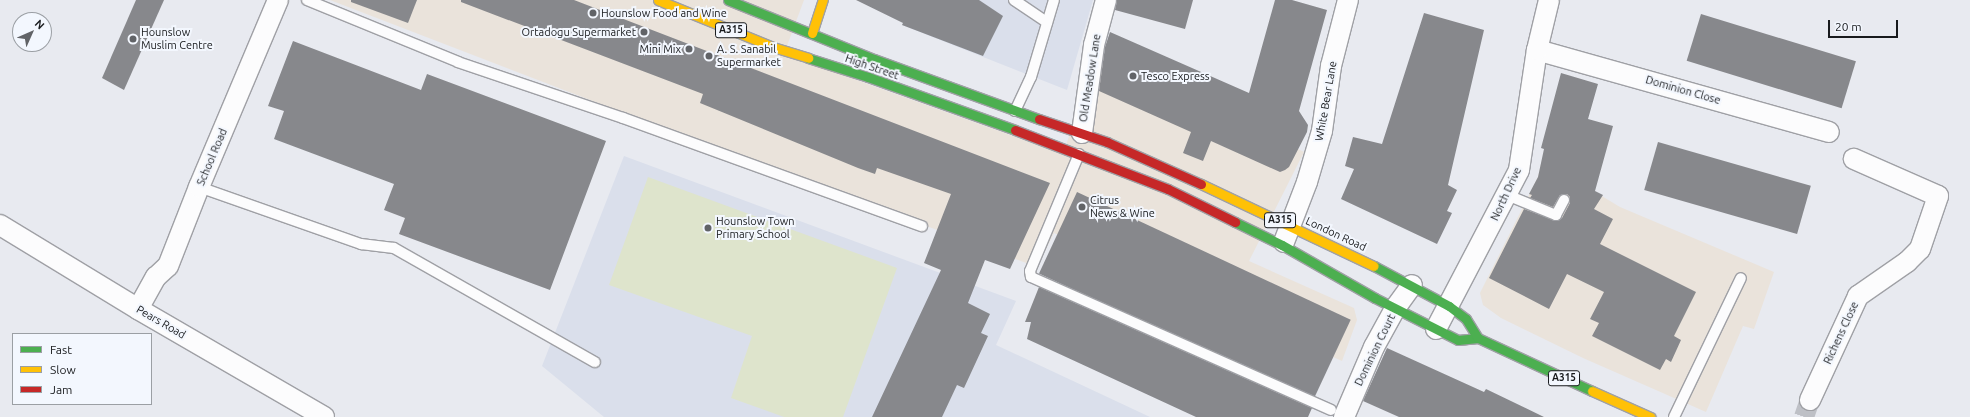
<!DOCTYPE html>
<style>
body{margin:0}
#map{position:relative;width:1970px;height:417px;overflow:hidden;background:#e8eaf0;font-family:Ubuntu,sans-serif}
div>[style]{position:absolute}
.commercial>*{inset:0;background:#eae3db}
.built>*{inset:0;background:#dadfeb}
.green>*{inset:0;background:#dee4cc}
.building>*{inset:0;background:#87888c;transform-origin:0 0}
.street-tunnel>*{height:20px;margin-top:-10px;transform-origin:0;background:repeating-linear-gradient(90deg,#bec0c6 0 20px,transparent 0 30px)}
.roads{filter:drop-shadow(1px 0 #9fa0a5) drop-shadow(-1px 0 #9fa0a5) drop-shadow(0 1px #9fa0a5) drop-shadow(0 -1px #9fa0a5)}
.lane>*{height:10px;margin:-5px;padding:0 5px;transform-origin:5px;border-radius:5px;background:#fcfcfd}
.street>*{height:20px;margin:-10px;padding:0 10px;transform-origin:10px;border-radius:10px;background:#fcfcfd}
.fast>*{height:9px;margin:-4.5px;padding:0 4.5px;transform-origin:4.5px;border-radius:4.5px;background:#4caf50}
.slow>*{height:9px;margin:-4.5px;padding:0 4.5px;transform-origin:4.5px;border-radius:4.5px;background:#ffc107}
.jam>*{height:9px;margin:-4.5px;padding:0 4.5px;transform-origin:4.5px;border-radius:4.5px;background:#c62828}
.dots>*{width:11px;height:11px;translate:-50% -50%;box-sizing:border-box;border:2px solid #f3f7fe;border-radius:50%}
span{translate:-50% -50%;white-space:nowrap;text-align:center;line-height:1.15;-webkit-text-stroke:4px #f3f7fe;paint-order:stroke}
.shield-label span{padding:1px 3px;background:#f3f7fe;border:1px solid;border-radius:3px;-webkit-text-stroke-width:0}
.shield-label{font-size:10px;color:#181a1d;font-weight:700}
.poi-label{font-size:11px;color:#181a1d}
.left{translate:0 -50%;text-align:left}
.right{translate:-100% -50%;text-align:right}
.street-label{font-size:11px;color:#181a1d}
.legend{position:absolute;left:12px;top:333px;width:140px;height:72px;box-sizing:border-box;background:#f3f7fe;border:1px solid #9b9fa4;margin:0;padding:5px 7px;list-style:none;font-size:12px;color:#181a1d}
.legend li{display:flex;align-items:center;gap:8px;height:20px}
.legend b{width:20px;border:1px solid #9b9fa4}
.north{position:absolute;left:12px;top:12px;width:40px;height:40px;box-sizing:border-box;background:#f3f7fe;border:1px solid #9b9fa4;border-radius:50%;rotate:45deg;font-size:11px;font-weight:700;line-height:16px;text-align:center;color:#181a1d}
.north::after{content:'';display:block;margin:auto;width:14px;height:18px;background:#616367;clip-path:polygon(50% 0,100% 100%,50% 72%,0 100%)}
.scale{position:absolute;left:1828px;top:20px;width:70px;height:18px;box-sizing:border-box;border:2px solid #181a1d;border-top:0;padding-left:5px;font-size:12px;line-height:14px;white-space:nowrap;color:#181a1d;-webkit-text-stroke:3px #f3f7fe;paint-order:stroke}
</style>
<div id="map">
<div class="commercial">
<i style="clip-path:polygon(330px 0,804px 0,784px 54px,1063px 154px,1098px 51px,1304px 152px,1249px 261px,1354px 308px,1357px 320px,1342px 361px,1054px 233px,1037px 267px,676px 133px)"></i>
<i style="clip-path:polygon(1542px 160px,1620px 207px,1774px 272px,1754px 329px,1743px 326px,1706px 412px,1583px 358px,1501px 318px,1483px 305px,1480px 293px,1538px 177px)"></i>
</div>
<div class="built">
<i style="clip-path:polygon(887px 0,1093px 0,1067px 90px,902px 25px,908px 11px)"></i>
<i style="clip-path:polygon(624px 156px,1016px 301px,996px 345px,1150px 417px,604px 417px,542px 366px)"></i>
</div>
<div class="green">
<i style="clip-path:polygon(648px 177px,897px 268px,843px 417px,784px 417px,731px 398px,752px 336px,609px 285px)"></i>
</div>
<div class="building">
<i style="clip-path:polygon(136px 0,164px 0,124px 90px,102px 78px)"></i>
<i style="clip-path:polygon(351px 0,417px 0,408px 23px,351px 2px)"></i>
<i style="clip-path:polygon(461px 0,574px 0,1050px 183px,1010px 269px,985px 260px,968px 303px,990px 314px,981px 333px,988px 336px,964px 388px,957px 385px,942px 417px,872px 417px,941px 270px,924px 263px,951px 194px,877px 168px,875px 174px,858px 168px,700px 103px,703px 94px,461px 2px)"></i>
<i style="clip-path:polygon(856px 0,979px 0,1003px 16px,983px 56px,902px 25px,903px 23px)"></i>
<i style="clip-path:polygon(1117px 0,1193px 0,1185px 29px,1115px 10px)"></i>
<i style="clip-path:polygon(1275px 0,1292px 0,1327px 10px,1299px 111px,1308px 125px,1307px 132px,1289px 167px,1285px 170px,1280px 172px,1211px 141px,1203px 161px,1183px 153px,1191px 132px,1099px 91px,1105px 47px,1110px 32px,1249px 93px)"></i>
<i style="clip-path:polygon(1424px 13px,1484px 30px,1448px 185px,1457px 190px,1447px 211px,1452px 213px,1437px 244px,1341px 199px,1354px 169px,1345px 166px,1353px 137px,1382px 144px)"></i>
<i style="left:1701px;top:14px;width:162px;height:49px;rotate:17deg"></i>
<i style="clip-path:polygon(293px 41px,421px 90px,427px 74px,606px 141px,550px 290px,399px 234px,405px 218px,384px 210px,394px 184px,274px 139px,284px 111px,268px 106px)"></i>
<i style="clip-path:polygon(1561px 73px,1598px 84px,1588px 119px,1613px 126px,1595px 191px,1603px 195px,1594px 209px,1613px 219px,1600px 244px,1696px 292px,1674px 336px,1681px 340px,1671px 362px,1666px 359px,1660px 370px,1592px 336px,1599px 323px,1590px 319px,1604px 292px,1567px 274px,1549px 309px,1489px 278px,1524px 209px,1557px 221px,1562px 218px,1570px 203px,1570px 197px,1567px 194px,1560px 195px,1553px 207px,1530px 198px,1532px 195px,1529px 194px,1538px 177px,1544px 149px,1541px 148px)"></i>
<i style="left:1658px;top:142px;width:159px;height:50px;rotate:16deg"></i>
<i style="left:1077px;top:192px;width:302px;height:90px;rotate:25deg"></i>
<i style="clip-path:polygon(1039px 287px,1312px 408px,1308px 417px,1196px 417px,1027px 339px,1031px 322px,1025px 322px)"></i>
<i style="clip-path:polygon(1387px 348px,1484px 392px,1486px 389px,1544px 417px,1399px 417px,1363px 401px)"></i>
</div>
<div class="street-tunnel">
<i style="left:1804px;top:417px;width:18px;rotate:-71deg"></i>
</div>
<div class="roads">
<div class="lane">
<i style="left:307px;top:0;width:163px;rotate:22.3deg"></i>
<i style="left:458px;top:62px;width:174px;rotate:18.7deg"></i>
<i style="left:623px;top:118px;width:318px;rotate:19.9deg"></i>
<i style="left:1014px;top:0;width:40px;rotate:34deg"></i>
<i style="left:1015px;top:111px;width:38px;rotate:-65deg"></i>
<i style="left:1031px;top:77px;width:80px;rotate:-73.4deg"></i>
<i style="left:1079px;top:154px;width:127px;rotate:112.7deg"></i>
<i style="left:1030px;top:271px;width:6px;rotate:81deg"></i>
<i style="left:1031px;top:277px;width:328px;rotate:23.9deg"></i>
<i style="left:199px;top:187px;width:172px;rotate:19.4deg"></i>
<i style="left:361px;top:244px;width:33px;rotate:7deg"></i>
<i style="left:394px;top:248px;width:231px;rotate:29.6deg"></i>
<i style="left:1507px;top:195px;width:53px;rotate:22.2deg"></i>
<i style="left:1556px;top:215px;width:17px;rotate:-62deg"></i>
<i style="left:1674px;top:417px;width:154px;rotate:-64.3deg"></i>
</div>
<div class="street">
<i style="left:1537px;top:50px;width:303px;rotate:15.7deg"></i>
<i style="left:1082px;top:133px;width:89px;rotate:-82.2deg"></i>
<i style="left:1094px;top:45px;width:47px;rotate:-75.1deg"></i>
<i style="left:0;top:225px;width:162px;rotate:31.3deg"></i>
<i style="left:138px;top:309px;width:215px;rotate:30.1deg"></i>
<i style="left:1284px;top:242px;width:64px;rotate:-69deg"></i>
<i style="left:1307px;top:182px;width:53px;rotate:-73.6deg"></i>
<i style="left:1322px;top:131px;width:66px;rotate:-82.1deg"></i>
<i style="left:1331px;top:66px;width:68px;rotate:-75.6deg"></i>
<i style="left:138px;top:309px;width:37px;rotate:-61deg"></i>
<i style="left:156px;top:277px;width:16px;rotate:-43deg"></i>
<i style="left:168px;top:266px;width:85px;rotate:-68.6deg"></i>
<i style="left:199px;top:187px;width:203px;rotate:-67.1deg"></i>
<i style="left:1436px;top:329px;width:179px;rotate:-62.4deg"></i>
<i style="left:1519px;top:170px;width:121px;rotate:-81.5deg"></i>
<i style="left:1537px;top:50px;width:51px;rotate:-76.5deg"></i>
<i style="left:1810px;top:400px;width:115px;rotate:-65.2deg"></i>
<i style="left:1858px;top:296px;width:60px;rotate:-34.8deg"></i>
<i style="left:1907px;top:262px;width:18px;rotate:-45deg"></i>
<i style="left:1920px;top:249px;width:56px;rotate:-71.2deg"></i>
<i style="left:1938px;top:196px;width:92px;rotate:-156.2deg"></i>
<i style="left:1344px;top:417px;width:76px;rotate:-66.8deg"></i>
<i style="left:1374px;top:347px;width:46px;rotate:-61.2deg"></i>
<i style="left:1396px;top:307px;width:27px;rotate:-54deg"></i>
</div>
<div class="fast">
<i style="left:728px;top:0;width:157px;rotate:22deg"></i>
<i style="left:874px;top:59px;width:176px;rotate:20deg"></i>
<i style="left:808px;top:58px;width:63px;rotate:17.6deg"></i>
<i style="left:868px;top:77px;width:156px;rotate:19.8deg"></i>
<i style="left:1235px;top:222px;width:52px;rotate:26.1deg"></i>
<i style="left:1282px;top:245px;width:107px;rotate:29.7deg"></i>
<i style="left:1375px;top:298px;width:93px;rotate:26.8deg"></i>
<i style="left:1458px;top:340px;width:20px;rotate:-6deg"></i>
<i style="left:1478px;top:338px;width:126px;rotate:24.9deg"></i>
<i style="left:1374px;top:266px;width:85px;rotate:28.1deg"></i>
<i style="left:1449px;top:306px;width:21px;rotate:37deg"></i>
<i style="left:1466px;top:319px;width:22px;rotate:58deg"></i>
</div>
<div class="slow">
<i style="left:658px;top:0;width:124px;rotate:22.2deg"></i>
<i style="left:773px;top:47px;width:37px;rotate:17deg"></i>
<i style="left:812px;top:33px;width:35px;rotate:-72deg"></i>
<i style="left:1201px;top:184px;width:191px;rotate:25.4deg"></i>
<i style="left:1592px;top:391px;width:64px;rotate:24.1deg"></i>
</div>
<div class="jam">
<i style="left:1039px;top:119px;width:72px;rotate:18.7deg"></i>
<i style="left:1107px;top:142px;width:103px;rotate:24.1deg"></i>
<i style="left:1015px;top:130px;width:164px;rotate:21.1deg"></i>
<i style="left:1168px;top:189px;width:75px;rotate:26.2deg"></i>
</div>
</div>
<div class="dots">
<i style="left:593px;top:13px;background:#616367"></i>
<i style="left:644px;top:32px;background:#616367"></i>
<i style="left:133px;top:39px;background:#616367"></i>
<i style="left:689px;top:49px;background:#616367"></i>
<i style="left:709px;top:56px;background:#616367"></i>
<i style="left:1133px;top:76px;background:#616367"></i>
<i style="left:1082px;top:207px;background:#616367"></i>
<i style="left:708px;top:228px;background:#616367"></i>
</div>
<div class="shield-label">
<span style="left:731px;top:30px">A315</span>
<span style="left:1280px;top:220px">A315</span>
<span style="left:1564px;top:378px">A315</span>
</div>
<div class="poi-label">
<span class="left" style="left:601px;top:13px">Hounslow Food and Wine</span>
<span class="right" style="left:636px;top:32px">Ortadogu Supermarket</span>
<span class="left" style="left:141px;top:39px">Hounslow<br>Muslim Centre</span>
<span class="right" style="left:681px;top:49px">Mini Mix</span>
<span class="left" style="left:717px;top:56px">A. S. Sanabil<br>Supermarket</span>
<span class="left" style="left:1141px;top:76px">Tesco Express</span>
<span class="left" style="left:1090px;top:207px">Citrus<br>News &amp; Wine</span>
<span class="left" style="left:716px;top:228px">Hounslow Town<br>Primary School</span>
</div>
<div class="street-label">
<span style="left:872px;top:67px;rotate:19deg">High Street</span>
<span style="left:1090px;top:78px;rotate:-81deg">Old Meadow Lane</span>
<span style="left:1683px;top:90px;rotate:16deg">Dominion Close</span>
<span style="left:1326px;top:101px;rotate:-80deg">White Bear Lane</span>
<span style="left:212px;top:157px;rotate:-67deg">School Road</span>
<span style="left:1506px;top:194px;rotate:-65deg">North Drive</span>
<span style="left:1336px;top:234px;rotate:25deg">London Road</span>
<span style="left:161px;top:322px;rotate:30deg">Pears Road</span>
<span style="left:1841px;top:333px;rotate:-65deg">Richens Close</span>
<span style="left:1375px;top:350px;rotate:-64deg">Dominion Court</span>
</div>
<ul class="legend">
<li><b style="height:5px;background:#4caf50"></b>Fast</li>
<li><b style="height:5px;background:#ffc107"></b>Slow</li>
<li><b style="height:5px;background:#c62828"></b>Jam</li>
</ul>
<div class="north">N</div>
<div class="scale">20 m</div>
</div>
